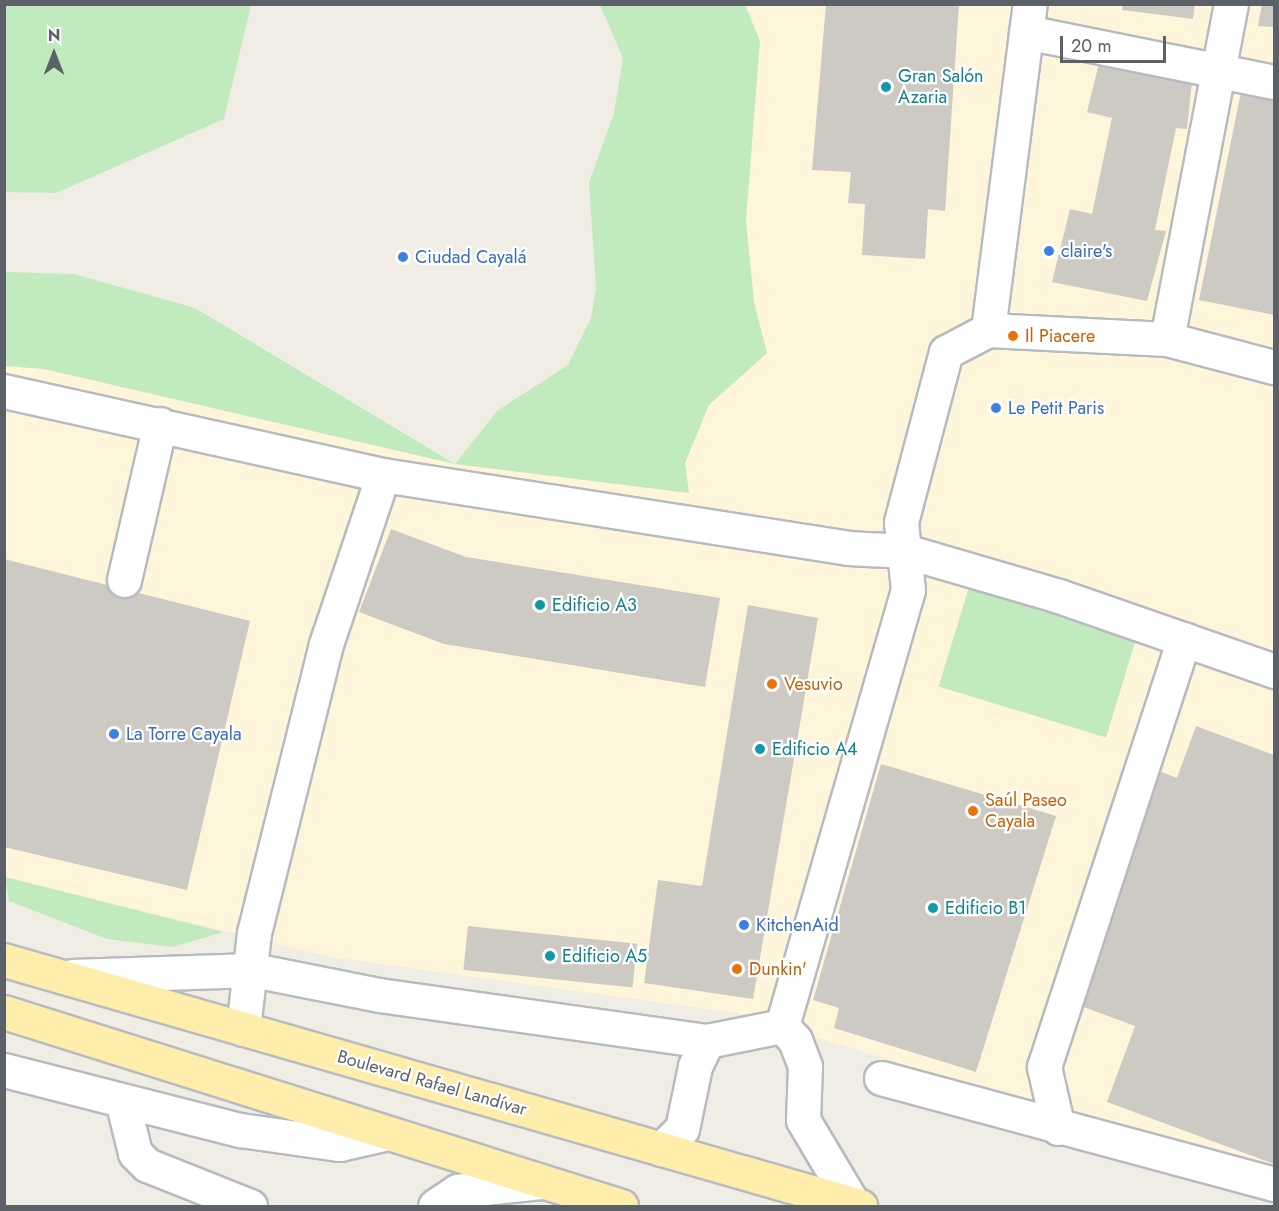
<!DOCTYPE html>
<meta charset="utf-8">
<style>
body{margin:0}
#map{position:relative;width:1279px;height:1211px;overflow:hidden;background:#f0ede5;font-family:Jost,sans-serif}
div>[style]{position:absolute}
.commercial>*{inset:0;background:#fff5db}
.green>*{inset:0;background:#c1eabf;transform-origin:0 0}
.building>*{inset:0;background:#cdcac3;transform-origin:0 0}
.roads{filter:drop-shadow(2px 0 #b7bbc0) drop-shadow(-2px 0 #b7bbc0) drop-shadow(0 2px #b7bbc0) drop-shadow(0 -2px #b7bbc0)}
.minor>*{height:33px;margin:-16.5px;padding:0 16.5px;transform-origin:16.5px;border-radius:16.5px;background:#fff}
.major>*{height:33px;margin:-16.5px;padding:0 16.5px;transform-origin:16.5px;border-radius:16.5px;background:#ffedab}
.dots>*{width:16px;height:16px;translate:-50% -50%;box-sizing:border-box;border:3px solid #fff;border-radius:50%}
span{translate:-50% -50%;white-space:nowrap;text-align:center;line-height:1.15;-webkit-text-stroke:4.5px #fff;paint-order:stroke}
.culture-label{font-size:18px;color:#0d838f}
.left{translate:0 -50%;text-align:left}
.shop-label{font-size:18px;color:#366cbe}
.food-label{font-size:18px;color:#c56008}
.street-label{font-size:18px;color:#5c6167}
.frame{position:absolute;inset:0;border:6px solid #5c6167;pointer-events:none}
.north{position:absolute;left:24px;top:24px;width:60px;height:60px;-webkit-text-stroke:4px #fff;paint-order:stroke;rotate:0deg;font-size:16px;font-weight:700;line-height:24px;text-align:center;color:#5c6167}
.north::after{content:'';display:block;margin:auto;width:21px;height:27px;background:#5c6167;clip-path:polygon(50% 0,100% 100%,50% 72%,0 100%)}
.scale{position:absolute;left:1060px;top:36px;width:106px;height:27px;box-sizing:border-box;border:3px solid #5c6167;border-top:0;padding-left:8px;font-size:18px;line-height:21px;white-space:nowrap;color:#5c6167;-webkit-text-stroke:4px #fff;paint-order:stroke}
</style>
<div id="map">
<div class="commercial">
<i style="clip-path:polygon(745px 5px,1274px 5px,1274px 1177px,815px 1037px,795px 1021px,331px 957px,5px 877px,4px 366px,44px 369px,455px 464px,689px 493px,685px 463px,709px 405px,766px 353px,754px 302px,746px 221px,752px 14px)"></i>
</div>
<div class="green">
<i style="clip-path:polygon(5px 4px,251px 5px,224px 119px,56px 193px,5px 192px)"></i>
<i style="clip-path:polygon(600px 5px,745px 5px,760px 41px,746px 221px,754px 302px,767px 353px,709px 405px,685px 463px,689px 493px,455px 464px,44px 369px,5px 366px,5px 272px,74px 274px,195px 308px,455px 464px,497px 411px,568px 365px,591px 318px,596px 287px,589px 183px,614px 113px,623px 58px)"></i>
<i style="left:969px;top:587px;width:175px;height:104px;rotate:17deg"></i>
<i style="clip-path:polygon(5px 877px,223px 932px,173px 947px,107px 939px,9px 901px)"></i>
</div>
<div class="building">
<i style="clip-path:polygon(826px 4px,959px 4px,945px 211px,928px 209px,925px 259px,862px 255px,865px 204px,848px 203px,851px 172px,812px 170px)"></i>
<i style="clip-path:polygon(1123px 4px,1195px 4px,1193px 19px,1122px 10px)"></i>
<i style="clip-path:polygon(1262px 4px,1274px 4px,1274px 27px,1258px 26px)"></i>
<i style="clip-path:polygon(1099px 63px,1192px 82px,1187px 129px,1176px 128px,1155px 230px,1166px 231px,1147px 301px,1052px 282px,1070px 209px,1092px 214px,1112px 118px,1087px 112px)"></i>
<i style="clip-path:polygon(1241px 92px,1274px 97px,1274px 315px,1199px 300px)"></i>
<i style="clip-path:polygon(391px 529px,466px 557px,720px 598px,705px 687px,444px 644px,359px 612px)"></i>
<i style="clip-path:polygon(4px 559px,250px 621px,187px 890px,4px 847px)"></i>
<i style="clip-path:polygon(748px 605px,818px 618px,753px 999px,644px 983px,658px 880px,702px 886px)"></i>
<i style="clip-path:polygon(1196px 726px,1274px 755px,1274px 1164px,1107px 1102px,1135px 1026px,1073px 1003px,1159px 771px,1177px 778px)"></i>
<i style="clip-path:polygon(881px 764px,1056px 816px,976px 1072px,834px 1028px,839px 1008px,813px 1000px)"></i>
<i style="left:468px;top:926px;width:170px;height:44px;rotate:6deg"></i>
</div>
<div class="roads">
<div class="minor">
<i style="left:1026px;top:32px;width:253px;rotate:11.4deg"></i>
<i style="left:988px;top:330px;width:179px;rotate:2.9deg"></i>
<i style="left:1167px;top:339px;width:111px;rotate:14.7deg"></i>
<i style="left:1167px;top:339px;width:341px;rotate:-79.2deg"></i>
<i style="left:4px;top:391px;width:388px;rotate:12.5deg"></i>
<i style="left:383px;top:475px;width:471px;rotate:8.9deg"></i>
<i style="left:848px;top:548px;width:57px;rotate:3deg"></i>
<i style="left:905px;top:551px;width:160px;rotate:16.3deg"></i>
<i style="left:1059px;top:596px;width:228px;rotate:19.2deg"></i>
<i style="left:124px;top:580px;width:160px;rotate:-77deg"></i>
<i style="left:72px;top:976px;width:181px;rotate:-1.9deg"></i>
<i style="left:253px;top:970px;width:128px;rotate:11.2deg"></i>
<i style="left:379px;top:995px;width:331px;rotate:8deg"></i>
<i style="left:707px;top:1041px;width:76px;rotate:-11.3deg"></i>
<i style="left:782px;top:1026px;width:454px;rotate:-73.9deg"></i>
<i style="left:908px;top:590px;width:68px;rotate:-95.9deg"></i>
<i style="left:901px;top:522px;width:176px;rotate:-75.2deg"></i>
<i style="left:946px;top:352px;width:47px;rotate:-27.6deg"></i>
<i style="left:988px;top:330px;width:329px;rotate:-82.7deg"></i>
<i style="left:782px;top:1026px;width:19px;rotate:47deg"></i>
<i style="left:795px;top:1040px;width:28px;rotate:69deg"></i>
<i style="left:805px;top:1066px;width:54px;rotate:92.1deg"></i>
<i style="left:803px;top:1120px;width:98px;rotate:59.2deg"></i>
<i style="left:243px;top:1029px;width:97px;rotate:-83.5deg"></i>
<i style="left:254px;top:933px;width:298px;rotate:-76deg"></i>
<i style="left:326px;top:644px;width:178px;rotate:-71.4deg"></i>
<i style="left:4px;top:1070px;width:244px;rotate:14.3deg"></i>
<i style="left:240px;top:1130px;width:101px;rotate:8deg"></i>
<i style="left:340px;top:1144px;width:45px;rotate:-12.8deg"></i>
<i style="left:881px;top:1078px;width:407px;rotate:15.1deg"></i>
<i style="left:123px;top:1104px;width:50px;rotate:76.2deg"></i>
<i style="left:135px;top:1153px;width:17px;rotate:45deg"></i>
<i style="left:147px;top:1165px;width:111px;rotate:21.7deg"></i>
<i style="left:1058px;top:1128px;width:63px;rotate:-102.9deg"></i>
<i style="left:1044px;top:1067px;width:450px;rotate:-71.9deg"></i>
<i style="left:661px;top:1149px;width:29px;rotate:-44deg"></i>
<i style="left:682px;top:1129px;width:64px;rotate:-78.3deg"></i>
<i style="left:695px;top:1066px;width:28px;rotate:-64deg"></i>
<i style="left:435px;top:1206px;width:27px;rotate:-34deg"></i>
<i style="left:457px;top:1191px;width:84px;rotate:-6.1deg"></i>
</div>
<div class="major">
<i style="left:4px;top:960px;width:891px;rotate:16.03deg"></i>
<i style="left:4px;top:1012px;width:647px;rotate:17.45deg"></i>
</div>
</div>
<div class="dots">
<i style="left:886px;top:87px;background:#0f9aa8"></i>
<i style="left:1049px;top:251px;background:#3f7fe0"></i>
<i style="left:403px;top:257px;background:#3f7fe0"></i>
<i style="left:1013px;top:336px;background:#e8710a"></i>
<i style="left:996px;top:408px;background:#3f7fe0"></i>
<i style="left:540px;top:605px;background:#0f9aa8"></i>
<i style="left:772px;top:684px;background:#e8710a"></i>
<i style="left:114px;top:734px;background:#3f7fe0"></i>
<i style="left:760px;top:749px;background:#0f9aa8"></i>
<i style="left:973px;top:811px;background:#e8710a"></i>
<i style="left:933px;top:908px;background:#0f9aa8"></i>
<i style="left:744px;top:925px;background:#3f7fe0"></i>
<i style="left:550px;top:956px;background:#0f9aa8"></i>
<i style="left:737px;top:969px;background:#e8710a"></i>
</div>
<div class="culture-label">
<span class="left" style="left:898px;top:87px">Gran Salón<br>Azaria</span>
<span class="left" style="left:552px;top:605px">Edificio A3</span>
<span class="left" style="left:772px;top:749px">Edificio A4</span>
<span class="left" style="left:945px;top:908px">Edificio B1</span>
<span class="left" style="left:562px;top:956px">Edificio A5</span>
</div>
<div class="shop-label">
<span class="left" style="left:1061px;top:251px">claire's</span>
<span class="left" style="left:415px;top:257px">Ciudad Cayalá</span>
<span class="left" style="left:1008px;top:408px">Le Petit Paris</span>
<span class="left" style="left:126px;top:734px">La Torre Cayala</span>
<span class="left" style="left:756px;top:925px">KitchenAid</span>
</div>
<div class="food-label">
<span class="left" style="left:1025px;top:336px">Il Piacere</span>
<span class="left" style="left:784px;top:684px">Vesuvio</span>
<span class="left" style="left:985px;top:811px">Saúl Paseo<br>Cayala</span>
<span class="left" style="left:749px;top:969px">Dunkin'</span>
</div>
<div class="street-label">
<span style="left:432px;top:1083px;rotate:16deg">Boulevard Rafael Landívar</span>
</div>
<div class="frame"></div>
<div class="north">N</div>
<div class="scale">20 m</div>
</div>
